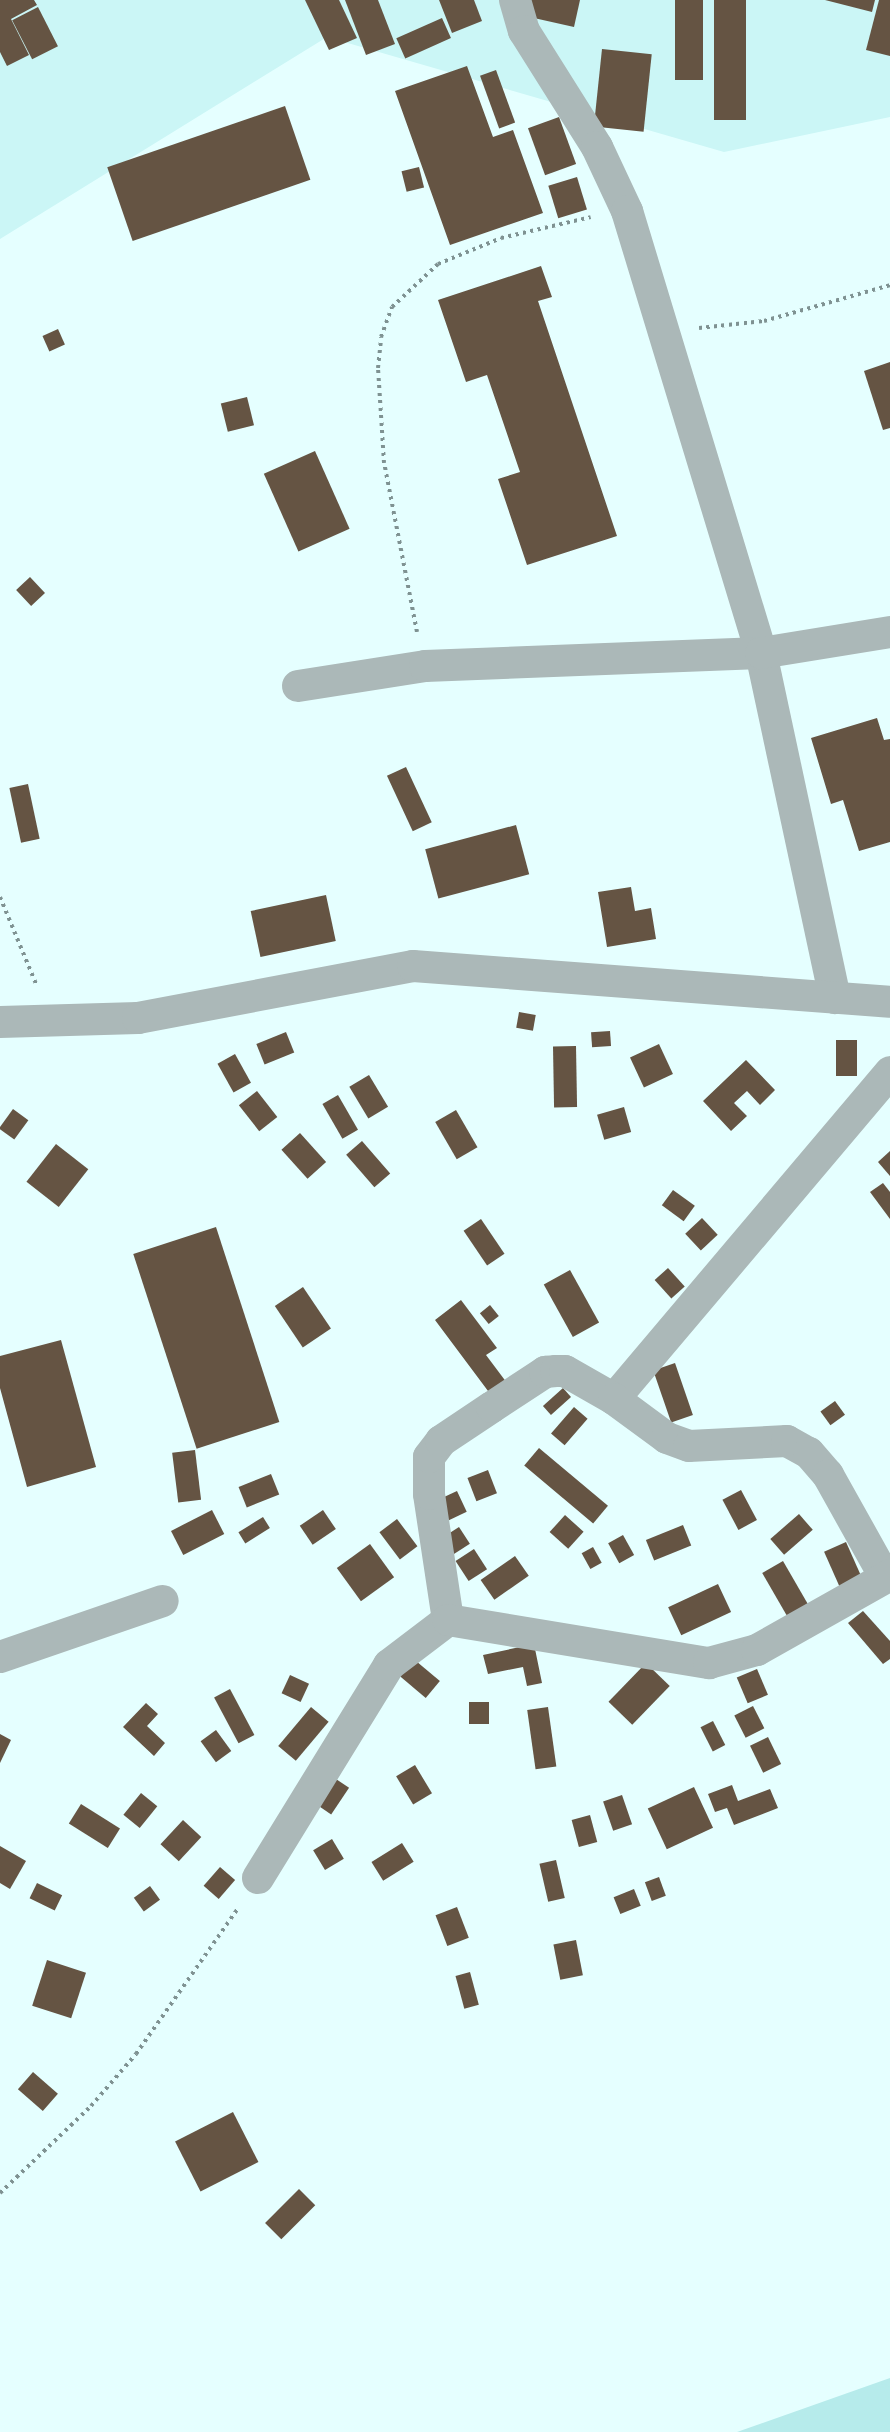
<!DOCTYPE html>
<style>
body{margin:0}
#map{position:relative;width:890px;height:2432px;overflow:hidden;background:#e5ffff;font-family:"Roboto Condensed",sans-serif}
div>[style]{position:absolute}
.built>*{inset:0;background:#cbf6f6}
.green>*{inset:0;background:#b6ebeb}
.building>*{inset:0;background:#655443;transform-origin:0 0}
.path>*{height:4px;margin-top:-2px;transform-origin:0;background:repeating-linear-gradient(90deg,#7f9292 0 3px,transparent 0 7.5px)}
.street>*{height:32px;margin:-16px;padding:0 16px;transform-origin:16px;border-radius:16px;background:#abb8b8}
span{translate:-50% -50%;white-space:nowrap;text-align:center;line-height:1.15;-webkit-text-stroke:6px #e5ffff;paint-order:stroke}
</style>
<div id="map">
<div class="built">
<i style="clip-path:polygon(0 0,890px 0,890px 117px,724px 152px,327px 37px,0 239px)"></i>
</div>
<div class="green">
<i style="clip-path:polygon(890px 2378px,890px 2432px,737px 2432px)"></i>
</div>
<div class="building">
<i style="clip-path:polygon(0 0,34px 0,37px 5px,11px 19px,29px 55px,7px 66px,0 52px)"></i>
<i style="clip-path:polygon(305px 0,339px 0,357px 38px,329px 50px)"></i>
<i style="clip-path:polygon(345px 0,378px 0,395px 44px,366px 55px)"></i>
<i style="clip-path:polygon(439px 0,474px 0,482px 21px,452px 33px)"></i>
<i style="clip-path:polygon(528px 0,580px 0,574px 27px,525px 16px)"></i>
<i style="left:675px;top:0;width:28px;height:80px"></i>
<i style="left:714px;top:0;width:32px;height:120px"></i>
<i style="clip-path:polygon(825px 0,875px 0,872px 12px)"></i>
<i style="clip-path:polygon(879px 0,890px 0,890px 56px,866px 50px)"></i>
<i style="left:38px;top:7px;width:44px;height:29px;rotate:63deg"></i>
<i style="left:442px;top:18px;width:22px;height:50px;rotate:66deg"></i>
<i style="left:602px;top:49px;width:50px;height:78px;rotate:6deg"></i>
<i style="clip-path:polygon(467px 66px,493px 137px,513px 130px,543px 213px,450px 245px,395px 91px)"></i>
<i style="left:496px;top:70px;width:56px;height:17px;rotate:70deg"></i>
<i style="left:285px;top:106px;width:78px;height:188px;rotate:71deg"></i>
<i style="left:559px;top:117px;width:50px;height:33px;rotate:70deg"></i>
<i style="left:419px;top:167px;width:21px;height:18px;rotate:76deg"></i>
<i style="left:577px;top:177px;width:34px;height:30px;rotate:73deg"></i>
<i style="clip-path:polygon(541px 266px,552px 297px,538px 301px,617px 536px,527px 565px,498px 479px,520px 472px,487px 375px,466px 382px,438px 300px)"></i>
<i style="left:58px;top:329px;width:17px;height:17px;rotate:66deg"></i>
<i style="clip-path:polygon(890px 362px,890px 428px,883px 430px,864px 371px)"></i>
<i style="left:247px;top:397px;width:29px;height:27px;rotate:76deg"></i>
<i style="left:315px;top:451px;width:85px;height:56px;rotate:66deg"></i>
<i style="left:30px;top:577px;width:22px;height:19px;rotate:47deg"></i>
<i style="clip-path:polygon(877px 718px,884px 740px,890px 739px,890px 842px,859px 851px,843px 800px,831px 804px,811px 738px)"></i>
<i style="left:406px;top:767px;width:61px;height:21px;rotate:65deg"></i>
<i style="left:28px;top:784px;width:56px;height:19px;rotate:78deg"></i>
<i style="left:516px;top:825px;width:51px;height:94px;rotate:75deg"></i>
<i style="clip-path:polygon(631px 887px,635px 911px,651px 908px,656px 939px,607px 947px,598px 892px)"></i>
<i style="left:326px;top:895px;width:47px;height:77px;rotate:78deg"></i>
<i style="left:519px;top:1012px;width:17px;height:16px;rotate:10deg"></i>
<i style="left:610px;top:1031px;width:15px;height:19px;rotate:86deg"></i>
<i style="left:286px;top:1032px;width:22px;height:32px;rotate:68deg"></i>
<i style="left:836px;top:1040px;width:21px;height:36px"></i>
<i style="left:659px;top:1044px;width:33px;height:32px;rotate:65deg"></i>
<i style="left:576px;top:1046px;width:61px;height:23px;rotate:89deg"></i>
<i style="left:235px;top:1054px;width:33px;height:20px;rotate:61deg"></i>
<i style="clip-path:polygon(746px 1060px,775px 1090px,760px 1105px,747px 1091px,734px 1103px,747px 1116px,731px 1131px,703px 1101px)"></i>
<i style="left:369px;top:1075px;width:37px;height:23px;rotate:59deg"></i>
<i style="left:257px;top:1091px;width:33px;height:23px;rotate:52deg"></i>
<i style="left:338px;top:1095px;width:40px;height:18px;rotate:60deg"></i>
<i style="left:624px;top:1107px;width:26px;height:28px;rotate:74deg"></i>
<i style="left:13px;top:1109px;width:19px;height:24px;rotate:36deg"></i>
<i style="left:456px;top:1110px;width:43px;height:24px;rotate:60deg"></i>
<i style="left:300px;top:1133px;width:39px;height:25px;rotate:48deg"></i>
<i style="left:362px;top:1141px;width:43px;height:21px;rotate:49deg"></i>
<i style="left:56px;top:1144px;width:41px;height:48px;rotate:38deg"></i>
<i style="clip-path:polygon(890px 1151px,890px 1176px,878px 1162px)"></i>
<i style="clip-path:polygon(883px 1183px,890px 1192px,890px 1219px,870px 1192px)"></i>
<i style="left:673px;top:1190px;width:27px;height:19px;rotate:36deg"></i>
<i style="left:702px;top:1218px;width:23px;height:23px;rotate:47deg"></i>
<i style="left:481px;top:1219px;width:42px;height:21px;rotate:56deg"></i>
<i style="left:216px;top:1227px;width:205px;height:87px;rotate:72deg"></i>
<i style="left:668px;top:1268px;width:25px;height:18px;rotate:48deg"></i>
<i style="left:570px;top:1270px;width:60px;height:30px;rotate:61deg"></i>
<i style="left:303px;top:1287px;width:50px;height:34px;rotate:56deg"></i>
<i style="clip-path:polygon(461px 1300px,497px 1348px,486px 1355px,510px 1387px,494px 1399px,435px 1320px)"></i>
<i style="left:490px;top:1305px;width:14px;height:13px;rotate:51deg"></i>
<i style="clip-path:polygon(61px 1340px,96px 1467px,27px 1487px,0 1388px,0 1356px)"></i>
<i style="left:675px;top:1363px;width:55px;height:23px;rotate:71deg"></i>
<i style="left:563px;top:1388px;width:12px;height:27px;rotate:48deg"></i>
<i style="left:835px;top:1401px;width:17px;height:18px;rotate:54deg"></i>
<i style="left:574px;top:1407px;width:18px;height:35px;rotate:41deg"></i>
<i style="left:539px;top:1448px;width:90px;height:23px;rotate:40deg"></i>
<i style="left:195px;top:1450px;width:50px;height:23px;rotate:83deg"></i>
<i style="left:488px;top:1470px;width:25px;height:22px;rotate:69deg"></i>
<i style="left:271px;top:1474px;width:22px;height:35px;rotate:68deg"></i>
<i style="left:741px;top:1490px;width:34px;height:21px;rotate:62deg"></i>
<i style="left:457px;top:1491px;width:23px;height:22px;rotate:65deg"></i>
<i style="left:212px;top:1510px;width:27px;height:46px;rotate:63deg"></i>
<i style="left:323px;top:1510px;width:23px;height:28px;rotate:56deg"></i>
<i style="left:799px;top:1514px;width:21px;height:38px;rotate:49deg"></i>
<i style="left:565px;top:1515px;width:25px;height:23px;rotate:42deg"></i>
<i style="left:263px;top:1517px;width:13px;height:29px;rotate:58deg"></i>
<i style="left:397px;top:1519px;width:34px;height:22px;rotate:53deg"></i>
<i style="left:683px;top:1525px;width:22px;height:40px;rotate:68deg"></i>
<i style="left:459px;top:1527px;width:20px;height:19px;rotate:57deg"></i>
<i style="left:623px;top:1535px;width:23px;height:17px;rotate:61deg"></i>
<i style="left:846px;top:1542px;width:39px;height:24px;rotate:66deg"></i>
<i style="left:370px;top:1544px;width:41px;height:41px;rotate:54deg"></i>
<i style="left:593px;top:1547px;width:18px;height:13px;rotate:61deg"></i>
<i style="left:474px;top:1549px;width:24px;height:22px;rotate:57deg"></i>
<i style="left:515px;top:1556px;width:24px;height:42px;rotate:55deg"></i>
<i style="left:783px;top:1561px;width:54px;height:24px;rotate:60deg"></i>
<i style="left:718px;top:1584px;width:31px;height:55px;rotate:65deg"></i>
<i style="clip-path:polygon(863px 1611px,890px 1641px,890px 1659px,883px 1664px,848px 1623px)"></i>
<i style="clip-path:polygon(534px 1644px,542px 1683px,527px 1686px,523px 1667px,488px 1674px,483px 1655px)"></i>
<i style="left:410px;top:1656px;width:39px;height:22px;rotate:40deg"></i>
<i style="left:646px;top:1663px;width:33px;height:54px;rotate:44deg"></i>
<i style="left:757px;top:1669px;width:28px;height:22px;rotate:67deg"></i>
<i style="left:290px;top:1675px;width:21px;height:20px;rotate:25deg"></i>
<i style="left:230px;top:1689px;width:52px;height:18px;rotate:62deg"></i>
<i style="left:469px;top:1702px;width:20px;height:22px"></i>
<i style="clip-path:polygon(146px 1703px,158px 1714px,147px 1726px,165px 1743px,154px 1756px,123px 1727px)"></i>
<i style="left:753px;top:1706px;width:25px;height:21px;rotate:63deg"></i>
<i style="left:311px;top:1707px;width:23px;height:51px;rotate:40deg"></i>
<i style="left:548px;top:1707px;width:60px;height:21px;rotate:82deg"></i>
<i style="left:713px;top:1721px;width:27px;height:14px;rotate:63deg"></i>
<i style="left:216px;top:1730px;width:26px;height:19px;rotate:54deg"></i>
<i style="clip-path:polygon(0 1734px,11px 1740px,0 1763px)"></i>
<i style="left:768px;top:1737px;width:30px;height:20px;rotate:64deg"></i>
<i style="left:415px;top:1765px;width:33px;height:22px;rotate:59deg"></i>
<i style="left:330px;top:1775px;width:23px;height:32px;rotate:34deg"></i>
<i style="clip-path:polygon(732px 1785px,738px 1801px,770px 1789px,778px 1808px,734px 1825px,727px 1808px,715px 1812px,708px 1794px)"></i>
<i style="left:694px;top:1787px;width:45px;height:51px;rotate:65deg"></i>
<i style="left:141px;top:1793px;width:21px;height:28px;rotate:39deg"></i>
<i style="left:622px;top:1795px;width:31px;height:20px;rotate:71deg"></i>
<i style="left:81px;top:1804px;width:46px;height:23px;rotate:32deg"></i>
<i style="left:590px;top:1815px;width:28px;height:19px;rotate:75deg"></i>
<i style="left:183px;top:1820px;width:25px;height:33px;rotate:43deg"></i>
<i style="left:332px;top:1839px;width:23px;height:22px;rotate:59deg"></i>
<i style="left:402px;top:1843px;width:22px;height:36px;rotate:58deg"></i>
<i style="clip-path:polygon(0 1846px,26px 1861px,10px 1889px,0 1883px)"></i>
<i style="left:556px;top:1860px;width:39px;height:17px;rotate:77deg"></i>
<i style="left:220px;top:1867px;width:20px;height:25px;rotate:41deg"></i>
<i style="left:659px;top:1877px;width:20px;height:15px;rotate:70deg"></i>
<i style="left:37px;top:1883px;width:28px;height:17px;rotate:26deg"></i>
<i style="left:150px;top:1886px;width:17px;height:20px;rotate:54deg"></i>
<i style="left:634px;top:1889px;width:18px;height:22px;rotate:68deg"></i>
<i style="left:457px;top:1907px;width:33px;height:23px;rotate:69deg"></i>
<i style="left:576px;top:1940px;width:36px;height:23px;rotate:79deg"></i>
<i style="left:47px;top:1960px;width:41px;height:48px;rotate:18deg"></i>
<i style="left:470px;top:1972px;width:34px;height:15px;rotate:75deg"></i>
<i style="left:33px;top:2072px;width:33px;height:23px;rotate:41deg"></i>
<i style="left:233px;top:2112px;width:56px;height:65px;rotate:63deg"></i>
<i style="left:299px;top:2189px;width:23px;height:48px;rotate:45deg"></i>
</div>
<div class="path">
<i style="left:699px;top:328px;width:65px;rotate:-6.1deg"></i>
<i style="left:764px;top:321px;width:131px;rotate:-15.9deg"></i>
<i style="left:417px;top:632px;width:172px;rotate:-101deg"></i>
<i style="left:384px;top:463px;width:95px;rotate:-93.6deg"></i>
<i style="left:378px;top:368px;width:31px;rotate:-84deg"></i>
<i style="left:381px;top:337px;width:32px;rotate:-70deg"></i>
<i style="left:392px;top:307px;width:63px;rotate:-43.1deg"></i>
<i style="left:438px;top:264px;width:68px;rotate:-22.4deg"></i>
<i style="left:501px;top:238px;width:92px;rotate:-13.1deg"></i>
<i style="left:0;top:897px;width:94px;rotate:67.5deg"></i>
<i style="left:0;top:2193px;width:126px;rotate:-43.7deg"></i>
<i style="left:91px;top:2106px;width:69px;rotate:-49.1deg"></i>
<i style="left:136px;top:2054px;width:179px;rotate:-55deg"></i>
</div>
<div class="street">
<i style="left:515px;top:0;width:32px;rotate:74deg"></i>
<i style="left:524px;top:31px;width:137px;rotate:57.8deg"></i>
<i style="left:597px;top:147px;width:71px;rotate:64.9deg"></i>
<i style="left:627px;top:211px;width:462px;rotate:73.1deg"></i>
<i style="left:761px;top:653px;width:353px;rotate:77.9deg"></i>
<i style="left:298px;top:686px;width:129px;rotate:-8.9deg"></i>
<i style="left:425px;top:666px;width:336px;rotate:-2.2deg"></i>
<i style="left:761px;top:653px;width:131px;rotate:-9.2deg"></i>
<i style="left:0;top:1022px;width:138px;rotate:-1.7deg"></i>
<i style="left:138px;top:1018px;width:280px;rotate:-10.7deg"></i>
<i style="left:413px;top:966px;width:478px;rotate:4.3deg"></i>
<i style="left:614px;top:1399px;width:428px;rotate:-49.8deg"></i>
<i style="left:448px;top:1620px;width:127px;rotate:-98.6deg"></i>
<i style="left:429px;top:1494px;width:37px;rotate:-90deg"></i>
<i style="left:429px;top:1457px;width:20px;rotate:-53deg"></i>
<i style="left:441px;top:1441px;width:61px;rotate:-33.7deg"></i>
<i style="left:492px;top:1407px;width:64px;rotate:-33.4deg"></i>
<i style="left:545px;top:1372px;width:11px;rotate:-5deg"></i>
<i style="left:556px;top:1371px;width:9px"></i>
<i style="left:565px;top:1371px;width:56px;rotate:29.7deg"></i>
<i style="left:614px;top:1399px;width:66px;rotate:36.3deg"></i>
<i style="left:667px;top:1438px;width:23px;rotate:20deg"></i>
<i style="left:689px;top:1446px;width:98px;rotate:-2.9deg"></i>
<i style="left:787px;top:1441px;width:25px;rotate:29deg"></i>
<i style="left:809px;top:1453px;width:29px;rotate:49deg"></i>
<i style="left:828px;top:1475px;width:117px;rotate:60.8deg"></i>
<i style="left:0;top:1657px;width:172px;rotate:-19deg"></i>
<i style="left:258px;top:1878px;width:250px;rotate:-58.4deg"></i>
<i style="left:389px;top:1665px;width:74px;rotate:-37.3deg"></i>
<i style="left:448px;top:1620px;width:265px;rotate:9.4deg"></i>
<i style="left:709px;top:1663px;width:50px;rotate:-15.2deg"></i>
<i style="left:757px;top:1650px;width:153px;rotate:-29.4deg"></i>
</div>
</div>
